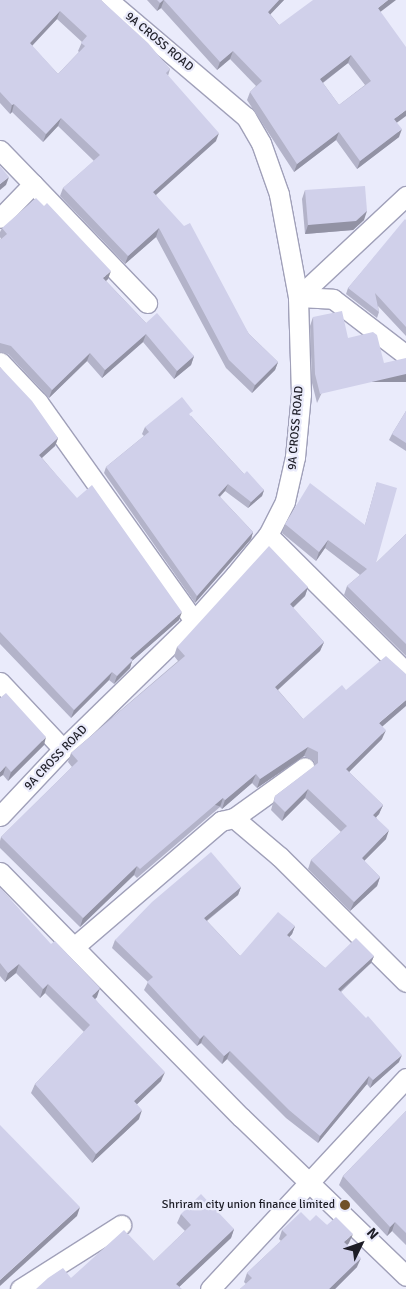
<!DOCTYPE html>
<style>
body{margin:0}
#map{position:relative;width:406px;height:1289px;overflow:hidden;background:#eaebfb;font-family:Signika,sans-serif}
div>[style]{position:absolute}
.roads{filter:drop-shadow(1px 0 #a0a0b9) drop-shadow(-1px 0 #a0a0b9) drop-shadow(0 1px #a0a0b9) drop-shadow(0 -1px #a0a0b9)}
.minor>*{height:19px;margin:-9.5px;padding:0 9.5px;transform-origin:9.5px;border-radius:9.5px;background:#fff}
.wall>*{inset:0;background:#b3b3c9}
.shaded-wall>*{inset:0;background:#9292a4;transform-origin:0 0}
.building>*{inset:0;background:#d0d0ea}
.dots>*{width:14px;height:14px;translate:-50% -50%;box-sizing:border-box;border:2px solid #eaebfb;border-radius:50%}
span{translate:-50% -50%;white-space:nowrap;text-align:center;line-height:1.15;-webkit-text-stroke:4.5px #eaebfb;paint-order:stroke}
.street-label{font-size:12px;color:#1d1d26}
.poi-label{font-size:12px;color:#1d1d26}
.right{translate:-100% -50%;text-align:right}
.north{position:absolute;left:336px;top:1219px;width:50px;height:50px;-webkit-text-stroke:4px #eaebfb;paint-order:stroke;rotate:48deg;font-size:14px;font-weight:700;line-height:20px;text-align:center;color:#1d1d26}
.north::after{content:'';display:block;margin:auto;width:18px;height:22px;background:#1d1d26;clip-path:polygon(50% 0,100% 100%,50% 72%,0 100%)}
</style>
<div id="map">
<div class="roads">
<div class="minor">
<i style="left:0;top:150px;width:47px;rotate:45.9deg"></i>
<i style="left:33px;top:184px;width:47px;rotate:134.1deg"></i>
<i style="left:33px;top:184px;width:165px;rotate:46.2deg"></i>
<i style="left:298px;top:297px;width:148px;rotate:-43.1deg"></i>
<i style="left:298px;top:297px;width:35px;rotate:3deg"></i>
<i style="left:333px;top:299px;width:92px;rotate:37.5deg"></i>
<i style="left:0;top:362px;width:55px;rotate:46.5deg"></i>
<i style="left:38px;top:402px;width:269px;rotate:54.5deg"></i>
<i style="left:268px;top:535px;width:194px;rotate:44.8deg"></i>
<i style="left:0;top:682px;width:92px;rotate:46.8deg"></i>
<i style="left:0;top:816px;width:92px;rotate:-46.8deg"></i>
<i style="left:63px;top:749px;width:183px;rotate:-44.3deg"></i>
<i style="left:194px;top:621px;width:62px;rotate:-48.3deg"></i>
<i style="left:235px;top:575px;width:52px;rotate:-50.5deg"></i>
<i style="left:268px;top:535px;width:38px;rotate:-63deg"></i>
<i style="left:285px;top:501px;width:45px;rotate:-77.2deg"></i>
<i style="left:295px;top:457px;width:63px;rotate:-84.6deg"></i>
<i style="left:301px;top:394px;width:97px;rotate:-91.8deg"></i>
<i style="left:298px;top:297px;width:105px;rotate:-100.5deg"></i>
<i style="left:279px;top:194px;width:54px;rotate:-109.4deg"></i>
<i style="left:261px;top:143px;width:30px;rotate:-120deg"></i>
<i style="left:246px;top:117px;width:181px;rotate:-139.7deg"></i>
<i style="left:234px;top:818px;width:87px;rotate:-35.7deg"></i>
<i style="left:0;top:872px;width:344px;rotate:45.5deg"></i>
<i style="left:241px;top:1117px;width:229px;rotate:43.9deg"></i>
<i style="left:74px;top:947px;width:194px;rotate:-40.6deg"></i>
<i style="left:221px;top:821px;width:13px;rotate:-13deg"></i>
<i style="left:234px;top:818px;width:60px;rotate:40.3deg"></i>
<i style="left:280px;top:857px;width:177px;rotate:44.8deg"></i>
<i style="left:20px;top:1289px;width:120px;rotate:-32.4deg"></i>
<i style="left:210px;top:1289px;width:288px;rotate:-47.1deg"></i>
</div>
</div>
<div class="wall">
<i style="clip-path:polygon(evenodd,0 0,101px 0,170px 69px,168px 76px,216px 141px,156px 195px,249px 334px,278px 362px,275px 370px,252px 393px,226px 368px,156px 237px,125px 264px,60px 196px,63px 188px,94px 161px,58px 126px,43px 142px,12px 112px,10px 114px,0 103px,0 0,57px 19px,82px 42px,78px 51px,79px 52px,58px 74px,32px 46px,57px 19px)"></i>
<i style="clip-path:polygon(evenodd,147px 0,284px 0,270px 14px,279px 25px,380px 11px,399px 137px,357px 169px,336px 140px,294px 172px,247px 100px,250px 92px,256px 86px,230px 59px,217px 70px,161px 8px,157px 11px,147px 0,348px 63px,365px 85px,339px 105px,323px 83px,348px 63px)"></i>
<i style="clip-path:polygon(305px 190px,364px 220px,353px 230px,305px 234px,302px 199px)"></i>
<i style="clip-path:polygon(406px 220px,406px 336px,378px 306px,379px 312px,377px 318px,346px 294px,348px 288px)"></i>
<i style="clip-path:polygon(2px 228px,108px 279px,106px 281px,146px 323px,194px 356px,191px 365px,174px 379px,143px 342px,102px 378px,87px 361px,49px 398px,8px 354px,0 352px,0 240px,1px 239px,0 237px,0 232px)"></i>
<i style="clip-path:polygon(313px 317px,348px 338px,317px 403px,312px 383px,310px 326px)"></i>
<i style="clip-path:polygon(0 367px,58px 438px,55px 446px,42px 458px,179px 620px,132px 661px,130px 668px,114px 684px,109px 680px,71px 718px,0 644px)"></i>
<i style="clip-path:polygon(406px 411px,406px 451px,389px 440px,392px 434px)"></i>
<i style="clip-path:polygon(191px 416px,244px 474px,264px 490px,262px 496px,248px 508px,225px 491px,220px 497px,253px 532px,251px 539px,195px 603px,104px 473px,106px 467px,144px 436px,142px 434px,145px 427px)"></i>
<i style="clip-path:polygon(377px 482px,376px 563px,406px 534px,406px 656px,344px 595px,347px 586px,360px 575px,325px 548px,316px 561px,282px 533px,285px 524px,365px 525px)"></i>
<i style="clip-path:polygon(308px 587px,305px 596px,293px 608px,324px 642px,320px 651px,278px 690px,303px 719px,382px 726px,382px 739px,349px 772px,383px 805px,379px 814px,376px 817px,386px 839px,364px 861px,380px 877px,377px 886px,350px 911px,308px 869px,311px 860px,341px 832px,305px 798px,282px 821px,271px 810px,275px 796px,315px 766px,314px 761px,304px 756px,257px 788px,252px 783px,222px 809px,220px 807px,137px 878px,134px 875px,80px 927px,0 848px,0 841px,1px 837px,72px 767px,68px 762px,71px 753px,178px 661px,174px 656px,177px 647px)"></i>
<i style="clip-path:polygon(0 698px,44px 745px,8px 781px,3px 775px)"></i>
<i style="clip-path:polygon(241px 887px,238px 895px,207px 921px,240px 956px,295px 926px,292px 934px,289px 937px,325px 968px,374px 956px,371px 963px,341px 992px,399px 1062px,370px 1088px,367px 1084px,318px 1143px,286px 1118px,227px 1059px,222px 1064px,201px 1043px,197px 1046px,144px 990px,148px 982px,112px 948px,115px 940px)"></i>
<i style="clip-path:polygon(0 888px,97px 997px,95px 999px,161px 1081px,137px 1104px,139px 1119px,92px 1163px,31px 1093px,35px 1084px,84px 1032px,45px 993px,40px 998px,16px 973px,5px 982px,0 976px)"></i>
<i style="clip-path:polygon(406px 1111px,406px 1245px,392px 1231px,387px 1236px,339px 1185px,343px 1176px)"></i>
<i style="clip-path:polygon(181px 1214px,234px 1229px,231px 1238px,179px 1287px,71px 1278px,154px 1261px,185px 1231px,177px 1223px)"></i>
<i style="clip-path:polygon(310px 1221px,327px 1225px,349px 1243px,347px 1245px,357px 1267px,335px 1289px,240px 1289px,246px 1284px,244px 1282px,247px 1273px,281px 1241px,279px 1239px,282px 1230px)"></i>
</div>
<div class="shaded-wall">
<i style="clip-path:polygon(164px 0,161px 8px,157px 11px,160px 3px)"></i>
<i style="clip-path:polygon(279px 0,284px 0,265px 20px,268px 12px)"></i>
<i style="clip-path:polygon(388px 0,396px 0,375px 16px,378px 8px)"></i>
<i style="clip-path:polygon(60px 11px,57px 19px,27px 51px,30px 43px)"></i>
<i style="clip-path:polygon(233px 51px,230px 59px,217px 70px,220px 62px)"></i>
<i style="clip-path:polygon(351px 55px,348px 63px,317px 87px,320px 79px)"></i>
<i style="clip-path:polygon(14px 104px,12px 112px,10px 114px,12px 105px)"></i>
<i style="clip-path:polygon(406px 110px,406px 116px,391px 127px,394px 119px)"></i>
<i style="clip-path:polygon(61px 118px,58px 126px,43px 142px,46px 134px)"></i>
<i style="clip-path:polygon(402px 129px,399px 137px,357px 169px,360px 161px)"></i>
<i style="clip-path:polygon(339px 132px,336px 140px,294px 172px,297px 164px)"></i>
<i style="clip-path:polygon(219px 133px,216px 141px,150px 200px,153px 192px)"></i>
<i style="clip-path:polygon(9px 177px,6px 185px,0 190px,0 184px)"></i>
<i style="clip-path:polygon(367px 211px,364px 220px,353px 230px,305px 234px,308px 225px)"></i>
<i style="clip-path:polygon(159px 228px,156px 237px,125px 264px,128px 256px)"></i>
<i style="clip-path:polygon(111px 271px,108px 279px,100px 286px,103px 278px)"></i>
<i style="clip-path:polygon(146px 334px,143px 342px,102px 378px,105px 370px)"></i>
<i style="clip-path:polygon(90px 353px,87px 361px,49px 398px,52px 390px)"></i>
<i style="clip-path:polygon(194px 356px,191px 365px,174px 379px,177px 371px)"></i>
<i style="clip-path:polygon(278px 362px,275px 370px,252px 393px,255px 385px)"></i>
<i style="left:406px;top:374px;width:8px;height:88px;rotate:90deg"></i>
<i style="clip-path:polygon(58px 438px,55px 446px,36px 463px,39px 455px)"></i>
<i style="clip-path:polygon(228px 484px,225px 491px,215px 501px,218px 495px)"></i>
<i style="clip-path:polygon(264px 490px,262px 496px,248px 508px,251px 502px)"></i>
<i style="clip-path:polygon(253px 532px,251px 539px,195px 603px,197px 596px)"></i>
<i style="clip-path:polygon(328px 540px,325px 548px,316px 561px,319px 552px)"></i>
<i style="clip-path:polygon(308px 587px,305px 596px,287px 613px,290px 604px)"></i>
<i style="clip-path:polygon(182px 612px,179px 620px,132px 661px,130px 668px,114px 684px,117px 676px,130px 658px)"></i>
<i style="clip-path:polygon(324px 642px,320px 651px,272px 695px,275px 687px)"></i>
<i style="clip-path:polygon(112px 672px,109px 680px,71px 718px,74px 710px)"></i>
<i style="clip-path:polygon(406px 700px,406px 706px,376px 732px,379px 723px)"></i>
<i style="clip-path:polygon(386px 730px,382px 739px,343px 778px,346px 769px)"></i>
<i style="clip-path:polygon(46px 737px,44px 745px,8px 781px,11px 772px)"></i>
<i style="clip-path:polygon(308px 747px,304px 756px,257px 788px,260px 779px)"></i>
<i style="clip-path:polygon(6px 766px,3px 775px,0 777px,0 772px)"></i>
<i style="clip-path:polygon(256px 774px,252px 783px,222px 809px,225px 800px)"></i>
<i style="clip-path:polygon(308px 789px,305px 798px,282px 821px,285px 812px)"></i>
<i style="left:223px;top:798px;width:9px;height:109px;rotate:108deg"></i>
<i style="clip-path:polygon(383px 805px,379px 814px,370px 824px,373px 815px)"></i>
<i style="clip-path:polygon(389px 830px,386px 839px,358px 867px,362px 858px)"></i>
<i style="clip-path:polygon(137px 866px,134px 875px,80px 927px,83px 918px)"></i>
<i style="clip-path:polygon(380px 877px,377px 886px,350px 911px,354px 902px)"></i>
<i style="clip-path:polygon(241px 887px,238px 895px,201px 925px,204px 918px)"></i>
<i style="clip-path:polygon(295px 926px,292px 934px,284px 943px,287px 935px)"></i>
<i style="clip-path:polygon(374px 956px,371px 963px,335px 996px,338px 989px)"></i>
<i style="clip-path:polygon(19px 964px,16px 973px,5px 982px,8px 973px)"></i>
<i style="clip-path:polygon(48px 984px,45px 993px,40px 998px,43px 989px)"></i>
<i style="clip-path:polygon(100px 988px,97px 997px,89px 1005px,92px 996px)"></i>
<i style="clip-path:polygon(204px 1035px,201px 1043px,197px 1046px,200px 1039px)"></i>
<i style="clip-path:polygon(230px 1051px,227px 1059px,222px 1064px,224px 1056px)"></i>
<i style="clip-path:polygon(402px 1055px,399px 1062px,370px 1088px,373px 1080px)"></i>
<i style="clip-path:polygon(165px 1072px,161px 1081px,131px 1110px,134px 1101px)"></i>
<i style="clip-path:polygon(369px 1076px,367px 1084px,318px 1143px,320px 1136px)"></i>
<i style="clip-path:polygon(142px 1110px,139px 1119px,92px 1163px,96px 1154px)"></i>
<i style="clip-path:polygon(80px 1207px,77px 1216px,0 1286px,0 1280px)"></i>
<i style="clip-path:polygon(395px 1222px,392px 1231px,387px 1236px,390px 1227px)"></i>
<i style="clip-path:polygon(234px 1229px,231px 1238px,177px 1289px,176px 1284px)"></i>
<i style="clip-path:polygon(353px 1234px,349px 1243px,341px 1251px,344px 1242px)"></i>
<i style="clip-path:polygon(361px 1258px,357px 1267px,335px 1289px,329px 1289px)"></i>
</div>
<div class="building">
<i style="clip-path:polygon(evenodd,0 0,101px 0,148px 43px,170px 69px,166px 73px,219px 133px,153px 192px,184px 226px,190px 223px,249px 334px,278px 362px,255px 385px,229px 360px,159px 228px,128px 256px,63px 188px,100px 155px,61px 118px,46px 134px,14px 104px,12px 105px,0 92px,0 0,60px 11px,87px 36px,81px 43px,85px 46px,58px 74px,30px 43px,60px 11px)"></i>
<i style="clip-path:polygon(157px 0,163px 0,160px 3px)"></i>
<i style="clip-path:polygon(evenodd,164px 0,279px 0,268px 12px,279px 25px,313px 0,388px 0,378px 8px,406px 47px,406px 110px,394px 119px,402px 129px,360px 161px,339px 132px,297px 164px,250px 92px,262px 81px,233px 51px,220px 62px,164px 0,351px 55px,371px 81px,339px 105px,320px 79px,351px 55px)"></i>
<i style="clip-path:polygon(0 166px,9px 177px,0 184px)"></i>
<i style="clip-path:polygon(365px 186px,367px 211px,356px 221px,308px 225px,305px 190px)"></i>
<i style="clip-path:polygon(36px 198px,44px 206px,47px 203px,111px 271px,103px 278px,146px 323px,157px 313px,194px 356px,177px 371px,146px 334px,105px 370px,90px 353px,52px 390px,11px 346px,0 343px,0 240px,7px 234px,2px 228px)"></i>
<i style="clip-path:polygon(405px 219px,406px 220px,406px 327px,375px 293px,379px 312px,348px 288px)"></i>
<i style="clip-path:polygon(342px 311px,348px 338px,373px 332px,377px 335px,384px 363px,406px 358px,406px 374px,320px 394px,315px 374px,313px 317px)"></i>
<i style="clip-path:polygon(0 367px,32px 401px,58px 438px,39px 455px,77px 498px,92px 485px,182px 612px,130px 658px,133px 660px,117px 676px,112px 672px,74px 710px,0 632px)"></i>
<i style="clip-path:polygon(182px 397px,193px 411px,189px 414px,244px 474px,247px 471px,264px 490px,251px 502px,228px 484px,218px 495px,253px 532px,197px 596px,106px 467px,149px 432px,145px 427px)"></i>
<i style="clip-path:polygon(406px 411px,406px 443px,392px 434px)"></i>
<i style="clip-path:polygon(377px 482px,397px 488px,376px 563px,406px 534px,406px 644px,347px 586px,367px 569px,328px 540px,319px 552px,285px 524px,310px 483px,365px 525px)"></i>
<i style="clip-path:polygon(269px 546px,308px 587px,290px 604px,324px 642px,275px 687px,303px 719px,342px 685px,346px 690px,386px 656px,406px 674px,406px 700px,379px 723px,386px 730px,346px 769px,383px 805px,373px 815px,389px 830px,362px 858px,380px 877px,354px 902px,311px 860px,347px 826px,308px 789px,285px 812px,274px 801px,275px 796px,318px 763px,318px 752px,308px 747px,260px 779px,256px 774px,225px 800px,223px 798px,140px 869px,137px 866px,83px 918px,1px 837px,78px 761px,71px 753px,185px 656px,177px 647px)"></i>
<i style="clip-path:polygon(6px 693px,46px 737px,11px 772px,6px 766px,0 772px,0 698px)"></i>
<i style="clip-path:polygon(211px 852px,241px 887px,204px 918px,240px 956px,278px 912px,295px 926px,287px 935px,325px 968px,356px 938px,374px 956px,338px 989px,366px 1018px,368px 1016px,402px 1055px,373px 1080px,369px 1076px,320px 1136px,289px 1110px,230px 1051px,224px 1056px,204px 1035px,200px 1039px,147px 982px,153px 977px,115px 940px,152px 902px)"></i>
<i style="clip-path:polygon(0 888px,51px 944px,55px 941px,100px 988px,92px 996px,165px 1072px,134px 1101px,142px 1110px,96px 1154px,35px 1084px,90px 1025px,48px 984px,43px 989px,19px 964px,8px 973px,0 963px)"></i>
<i style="clip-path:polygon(406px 1111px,406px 1233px,395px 1222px,390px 1227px,343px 1176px)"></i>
<i style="clip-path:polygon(0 1125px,80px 1207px,0 1280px)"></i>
<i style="clip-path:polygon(201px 1194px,234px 1229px,176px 1284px,182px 1289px,36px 1289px,48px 1278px,63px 1268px,71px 1278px,124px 1230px,154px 1261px,191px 1225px,181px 1214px)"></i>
<i style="clip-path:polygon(301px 1212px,310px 1221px,316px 1215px,327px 1225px,336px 1217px,353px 1234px,344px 1242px,361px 1258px,329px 1289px,240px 1289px,252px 1278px,247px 1273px,287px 1235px,282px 1230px)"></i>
</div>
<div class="dots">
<i style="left:345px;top:1205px;background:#715127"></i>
</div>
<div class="street-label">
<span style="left:159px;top:42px;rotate:40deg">9A CROSS ROAD</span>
<span style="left:296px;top:428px;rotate:-85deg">9A CROSS ROAD</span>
<span style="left:56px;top:758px;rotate:-46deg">9A CROSS ROAD</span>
</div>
<div class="poi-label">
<span class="right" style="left:335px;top:1205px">Shriram city union finance limited</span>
</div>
<div class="north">N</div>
</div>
